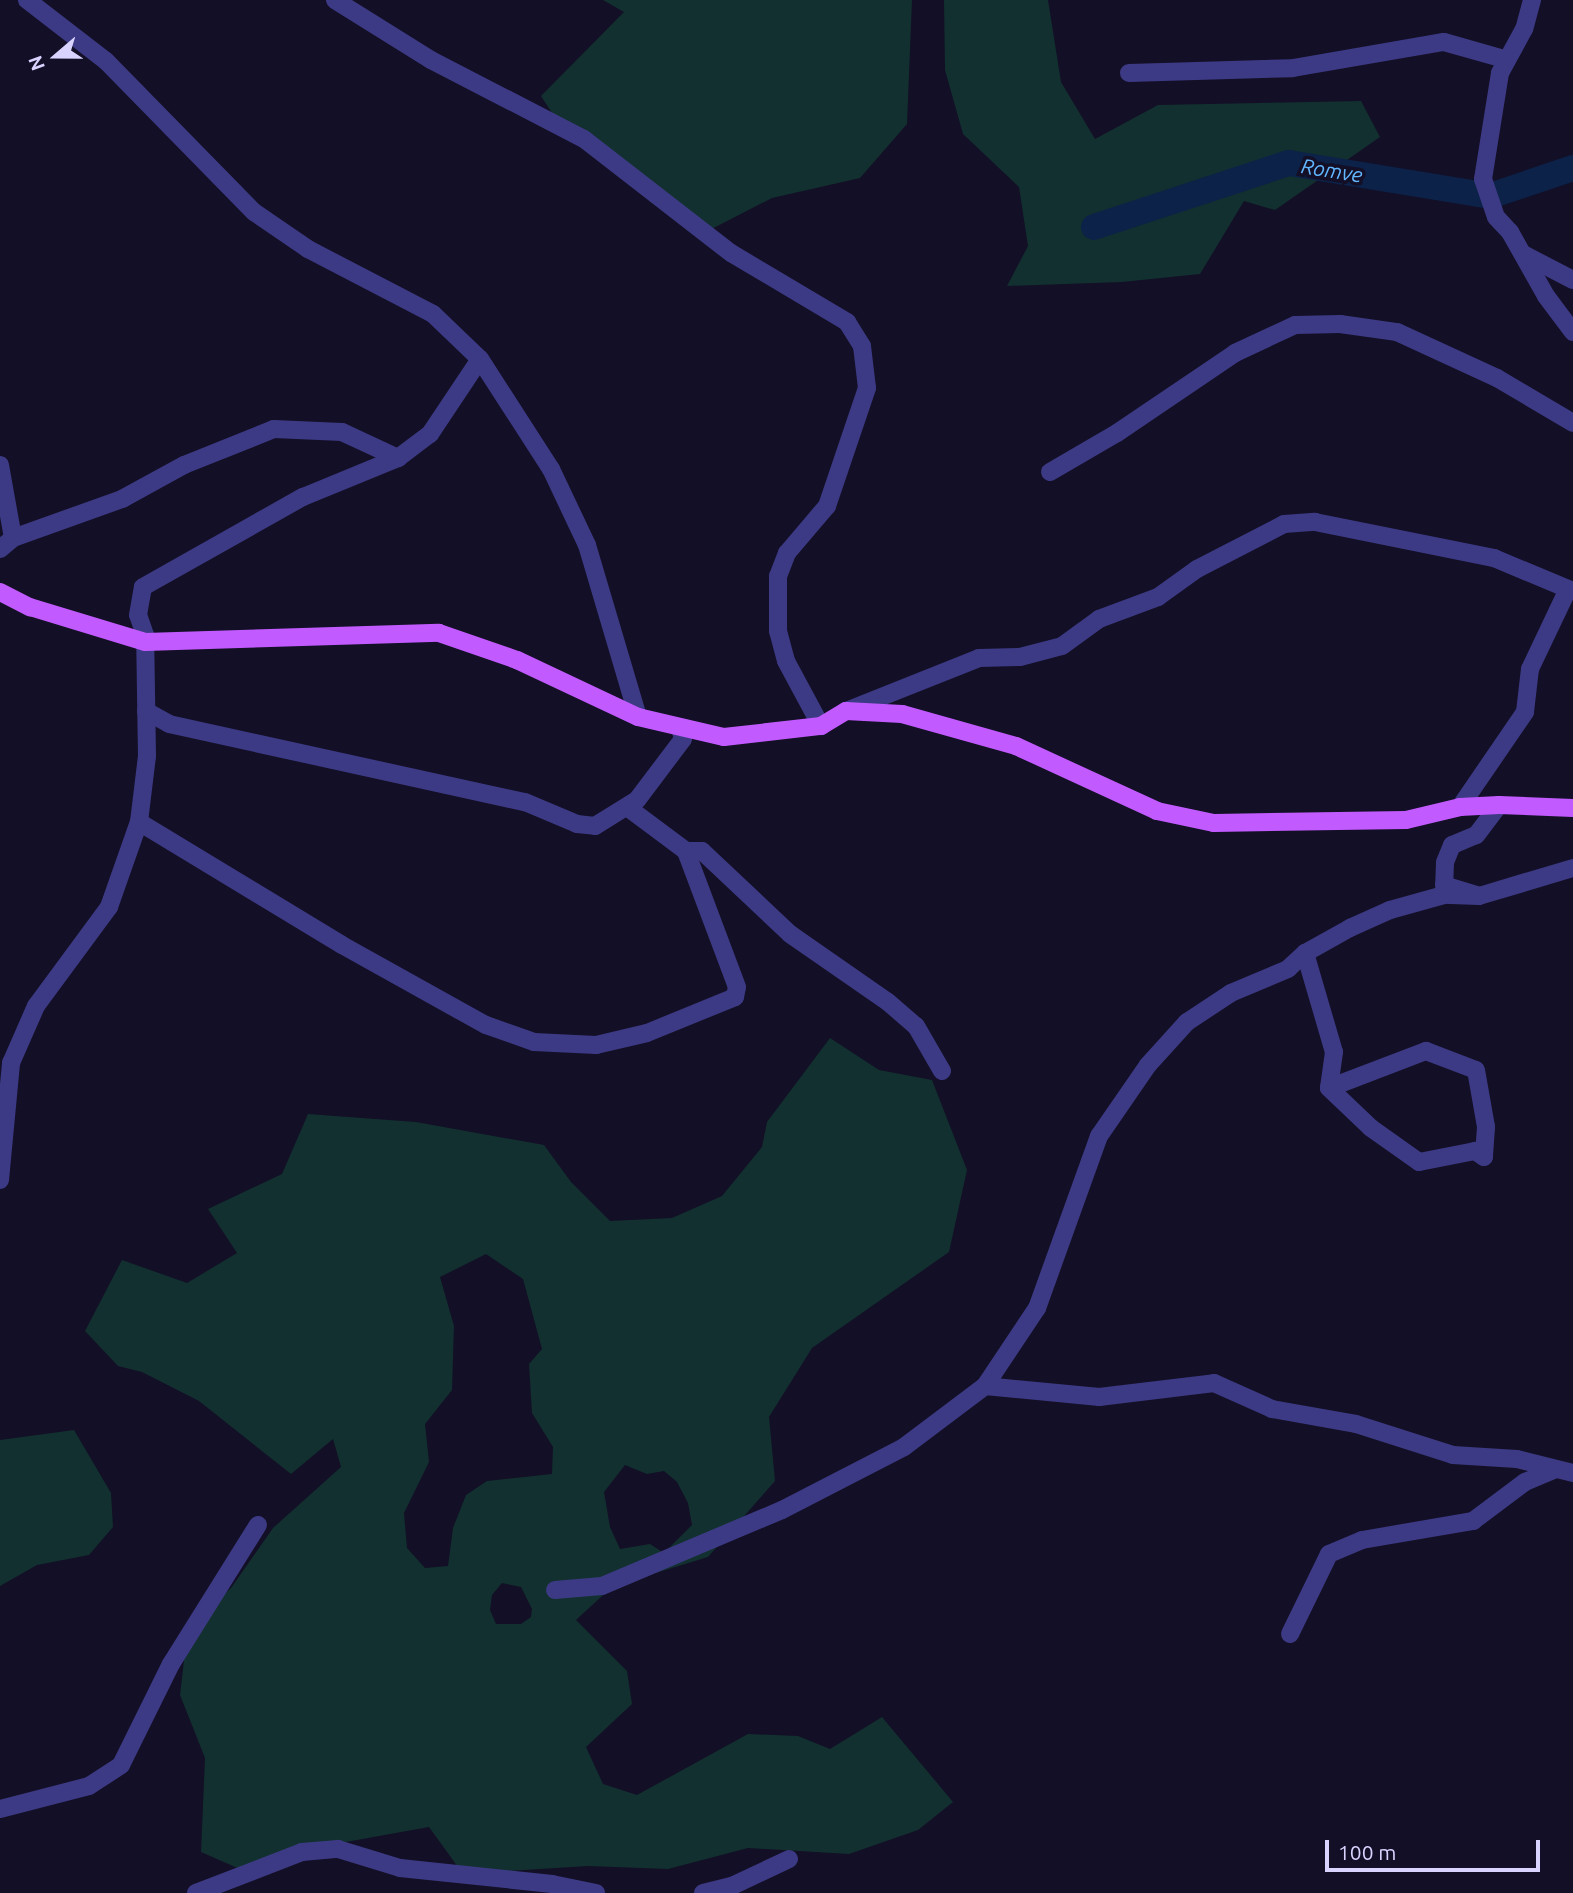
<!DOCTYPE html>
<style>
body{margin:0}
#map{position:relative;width:1573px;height:1893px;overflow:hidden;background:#130f26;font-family:Ubuntu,sans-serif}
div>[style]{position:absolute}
.green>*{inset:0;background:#12302f}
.river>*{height:26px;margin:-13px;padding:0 13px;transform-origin:13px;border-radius:13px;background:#0c2248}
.minor>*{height:18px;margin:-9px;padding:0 9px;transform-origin:9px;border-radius:9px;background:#3d3a85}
.major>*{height:18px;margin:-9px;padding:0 9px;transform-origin:9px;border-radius:9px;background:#c25bff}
span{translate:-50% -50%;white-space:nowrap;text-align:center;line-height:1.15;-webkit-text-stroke:7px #130f26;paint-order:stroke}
.water-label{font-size:21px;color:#62b6ff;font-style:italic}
.north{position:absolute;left:21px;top:21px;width:70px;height:70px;-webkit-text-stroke:5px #130f26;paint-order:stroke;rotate:250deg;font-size:19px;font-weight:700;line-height:28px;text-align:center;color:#d9d4ff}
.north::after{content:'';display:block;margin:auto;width:24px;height:32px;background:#d9d4ff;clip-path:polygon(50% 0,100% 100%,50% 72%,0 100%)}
.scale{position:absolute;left:1325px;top:1840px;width:215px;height:32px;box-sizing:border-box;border:4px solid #d9d4ff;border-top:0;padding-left:9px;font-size:21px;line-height:24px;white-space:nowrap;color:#d9d4ff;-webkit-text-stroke:5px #130f26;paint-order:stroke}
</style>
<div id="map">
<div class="green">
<i style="clip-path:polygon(603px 0,912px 0,907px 124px,860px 178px,772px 198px,698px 236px,561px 127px,541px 96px,624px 12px)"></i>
<i style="clip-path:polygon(944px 0,1048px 0,1061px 82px,1095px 139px,1158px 105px,1361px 101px,1380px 137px,1275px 210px,1244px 201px,1200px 274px,1122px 282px,1007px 286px,1028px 246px,1019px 187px,963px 134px,945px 70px)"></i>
<i style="clip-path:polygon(evenodd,830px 1038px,879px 1070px,932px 1080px,967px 1170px,949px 1252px,812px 1348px,769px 1417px,775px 1481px,708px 1557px,613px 1586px,576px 1620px,627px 1671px,632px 1704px,586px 1747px,603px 1784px,637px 1795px,748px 1734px,798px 1736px,830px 1749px,882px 1717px,953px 1802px,918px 1830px,849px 1854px,748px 1848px,668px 1869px,588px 1866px,463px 1874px,429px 1827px,296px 1851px,242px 1870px,201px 1852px,205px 1758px,180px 1695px,188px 1626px,231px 1588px,273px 1528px,341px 1467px,333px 1439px,291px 1474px,199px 1401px,142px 1372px,118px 1366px,85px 1331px,122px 1260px,187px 1283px,237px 1253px,208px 1209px,282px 1174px,308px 1114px,416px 1122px,544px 1145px,571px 1182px,610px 1221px,672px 1218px,722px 1196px,762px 1147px,767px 1122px,830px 1038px,486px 1254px,523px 1279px,542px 1349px,529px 1364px,532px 1413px,553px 1447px,552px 1474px,487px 1481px,466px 1495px,453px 1528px,448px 1566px,425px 1568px,407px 1548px,404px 1513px,429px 1462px,425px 1424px,452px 1390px,454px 1326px,440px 1277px,486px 1254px,830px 1038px,625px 1465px,647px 1474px,664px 1471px,677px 1482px,688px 1503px,692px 1525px,664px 1553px,650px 1544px,620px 1549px,610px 1527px,604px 1492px,625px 1465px,830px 1038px,502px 1583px,521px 1587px,532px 1609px,531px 1617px,521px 1624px,496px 1624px,490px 1610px,492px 1595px,502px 1583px)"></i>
<i style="clip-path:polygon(74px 1430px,111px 1493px,113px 1527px,89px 1555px,37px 1565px,0 1586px,0 1440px)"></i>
</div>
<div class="river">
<i style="left:1094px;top:227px;width:205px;rotate:-18.2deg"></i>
<i style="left:1289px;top:163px;width:204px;rotate:9.3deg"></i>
<i style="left:1490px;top:196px;width:88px;rotate:-18.6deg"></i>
</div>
<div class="minor">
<i style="left:27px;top:0;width:100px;rotate:37.7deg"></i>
<i style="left:106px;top:61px;width:211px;rotate:45.6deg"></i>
<i style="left:254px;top:212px;width:65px;rotate:34.4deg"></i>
<i style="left:308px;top:249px;width:141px;rotate:27.5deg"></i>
<i style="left:433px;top:314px;width:65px;rotate:43.8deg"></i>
<i style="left:480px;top:359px;width:131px;rotate:57.2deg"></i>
<i style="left:551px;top:469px;width:84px;rotate:64.7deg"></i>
<i style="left:587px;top:545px;width:179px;rotate:73.5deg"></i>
<i style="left:335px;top:0;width:113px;rotate:32deg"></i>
<i style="left:431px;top:60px;width:172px;rotate:27.3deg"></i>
<i style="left:584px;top:139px;width:186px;rotate:37.8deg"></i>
<i style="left:731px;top:253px;width:135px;rotate:30.7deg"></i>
<i style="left:847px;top:322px;width:28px;rotate:58deg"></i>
<i style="left:862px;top:346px;width:42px;rotate:83.2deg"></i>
<i style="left:867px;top:388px;width:125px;rotate:108.7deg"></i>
<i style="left:827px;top:506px;width:62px;rotate:130.4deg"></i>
<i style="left:787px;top:553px;width:25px;rotate:111deg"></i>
<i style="left:778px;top:576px;width:55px;rotate:90deg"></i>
<i style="left:778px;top:631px;width:31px;rotate:75deg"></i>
<i style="left:786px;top:661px;width:74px;rotate:61.7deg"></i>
<i style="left:1532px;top:0;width:30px;rotate:105deg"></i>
<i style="left:1524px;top:29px;width:50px;rotate:118.6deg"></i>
<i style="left:1500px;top:73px;width:107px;rotate:99.1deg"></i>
<i style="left:1483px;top:179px;width:40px;rotate:71.1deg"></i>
<i style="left:1496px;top:217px;width:21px;rotate:47deg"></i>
<i style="left:1510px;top:232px;width:73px;rotate:60.6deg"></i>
<i style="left:1546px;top:296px;width:45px;rotate:53.1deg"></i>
<i style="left:1129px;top:73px;width:164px;rotate:-1.7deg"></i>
<i style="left:1293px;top:68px;width:153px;rotate:-9.8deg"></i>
<i style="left:1444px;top:42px;width:62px;rotate:15.8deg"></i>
<i style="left:1525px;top:255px;width:54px;rotate:27.5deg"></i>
<i style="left:0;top:465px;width:74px;rotate:79.9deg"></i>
<i style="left:1050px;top:472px;width:78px;rotate:-30.2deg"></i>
<i style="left:1117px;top:433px;width:143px;rotate:-34.1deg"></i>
<i style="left:1235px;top:353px;width:66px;rotate:-25deg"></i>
<i style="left:1295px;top:325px;width:45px;rotate:-1.3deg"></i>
<i style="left:1340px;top:324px;width:58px;rotate:8deg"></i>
<i style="left:1397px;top:332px;width:110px;rotate:24.7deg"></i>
<i style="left:1497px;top:378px;width:88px;rotate:30.6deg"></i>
<i style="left:0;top:549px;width:17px;rotate:-40deg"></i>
<i style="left:13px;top:538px;width:116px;rotate:-19.7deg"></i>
<i style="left:122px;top:499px;width:71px;rotate:-28.7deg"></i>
<i style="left:184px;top:465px;width:97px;rotate:-21.8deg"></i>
<i style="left:274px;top:429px;width:68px;rotate:2.5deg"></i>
<i style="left:342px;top:432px;width:62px;rotate:24.9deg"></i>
<i style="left:146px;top:711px;width:26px;rotate:29deg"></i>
<i style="left:169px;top:724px;width:364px;rotate:12.4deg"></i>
<i style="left:525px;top:802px;width:56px;rotate:22.9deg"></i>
<i style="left:577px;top:824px;width:18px;rotate:6deg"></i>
<i style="left:595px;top:826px;width:49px;rotate:-31.8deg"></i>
<i style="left:637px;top:800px;width:76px;rotate:-53deg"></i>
<i style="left:683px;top:739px;width:11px;rotate:-105deg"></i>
<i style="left:846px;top:711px;width:143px;rotate:-21.7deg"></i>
<i style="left:979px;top:658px;width:41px;rotate:-1.4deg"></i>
<i style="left:1020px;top:657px;width:43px;rotate:-14.7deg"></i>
<i style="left:1062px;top:646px;width:46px;rotate:-36.1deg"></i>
<i style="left:1099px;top:619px;width:63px;rotate:-20.4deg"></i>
<i style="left:1158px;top:597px;width:48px;rotate:-35.7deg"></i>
<i style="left:1197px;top:569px;width:98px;rotate:-27.3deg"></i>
<i style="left:1284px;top:524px;width:31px;rotate:-4deg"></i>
<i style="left:1315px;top:522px;width:183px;rotate:11.4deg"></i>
<i style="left:1494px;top:558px;width:86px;rotate:22.7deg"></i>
<i style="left:1499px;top:805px;width:38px;rotate:127deg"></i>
<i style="left:1476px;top:835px;width:26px;rotate:157deg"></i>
<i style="left:1452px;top:845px;width:18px;rotate:112deg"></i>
<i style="left:1445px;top:862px;width:23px;rotate:92deg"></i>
<i style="left:1444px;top:885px;width:37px;rotate:17deg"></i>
<i style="left:1479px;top:896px;width:35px;rotate:-178deg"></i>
<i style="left:1444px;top:895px;width:56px;rotate:164.5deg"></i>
<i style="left:1390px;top:910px;width:44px;rotate:155.8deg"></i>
<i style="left:1350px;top:928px;width:51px;rotate:150.9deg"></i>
<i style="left:1305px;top:953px;width:23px;rotate:137deg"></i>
<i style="left:1288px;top:969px;width:62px;rotate:157.2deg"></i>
<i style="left:1231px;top:993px;width:53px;rotate:146.6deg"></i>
<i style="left:1187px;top:1022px;width:58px;rotate:132.2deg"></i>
<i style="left:1148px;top:1065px;width:86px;rotate:124.6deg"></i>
<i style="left:1099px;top:1136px;width:183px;rotate:109.8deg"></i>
<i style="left:1037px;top:1308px;width:94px;rotate:123.7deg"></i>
<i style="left:985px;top:1386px;width:115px;rotate:5.5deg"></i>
<i style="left:1099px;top:1397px;width:116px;rotate:-6.9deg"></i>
<i style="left:1214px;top:1383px;width:64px;rotate:24.1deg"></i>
<i style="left:1272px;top:1409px;width:85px;rotate:10.1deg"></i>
<i style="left:1356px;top:1424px;width:102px;rotate:17.7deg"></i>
<i style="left:1453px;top:1455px;width:64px;rotate:3.6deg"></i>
<i style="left:1517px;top:1459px;width:58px;rotate:14deg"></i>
<i style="left:627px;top:807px;width:74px;rotate:36.7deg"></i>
<i style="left:686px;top:851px;width:16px"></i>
<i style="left:702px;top:851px;width:121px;rotate:43.3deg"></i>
<i style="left:790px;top:934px;width:119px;rotate:34.8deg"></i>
<i style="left:888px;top:1002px;width:37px;rotate:41deg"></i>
<i style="left:916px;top:1026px;width:52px;rotate:60deg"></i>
<i style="left:1460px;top:807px;width:115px;rotate:-55.6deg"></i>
<i style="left:1525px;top:712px;width:43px;rotate:-83.4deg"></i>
<i style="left:1530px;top:669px;width:86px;rotate:-64.6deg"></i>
<i style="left:139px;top:822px;width:237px;rotate:31.2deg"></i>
<i style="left:342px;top:945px;width:165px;rotate:29.1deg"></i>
<i style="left:486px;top:1025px;width:51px;rotate:19.5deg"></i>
<i style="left:534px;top:1042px;width:62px;rotate:2.8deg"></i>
<i style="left:596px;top:1045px;width:52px;rotate:-13.2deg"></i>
<i style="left:647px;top:1033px;width:95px;rotate:-22.2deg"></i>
<i style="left:735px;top:997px;width:10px;rotate:-79deg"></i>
<i style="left:737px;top:987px;width:145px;rotate:-110.6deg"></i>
<i style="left:1479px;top:896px;width:98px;rotate:-16.6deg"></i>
<i style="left:1305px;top:953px;width:103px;rotate:73.7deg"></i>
<i style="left:1334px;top:1052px;width:36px;rotate:98deg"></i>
<i style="left:1426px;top:1051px;width:53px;rotate:20.8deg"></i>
<i style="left:1476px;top:1070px;width:58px;rotate:80deg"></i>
<i style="left:1486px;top:1127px;width:30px;rotate:94deg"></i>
<i style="left:1484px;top:1157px;width:11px;rotate:-146deg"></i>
<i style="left:1475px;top:1151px;width:57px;rotate:168.9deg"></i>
<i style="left:1419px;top:1162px;width:59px;rotate:-144.7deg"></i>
<i style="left:1371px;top:1128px;width:58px;rotate:-136.4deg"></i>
<i style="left:1329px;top:1088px;width:104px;rotate:-20.9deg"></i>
<i style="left:0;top:1180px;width:118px;rotate:-84.6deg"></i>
<i style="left:11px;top:1063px;width:62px;rotate:-66.3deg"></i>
<i style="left:36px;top:1006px;width:123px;rotate:-53.6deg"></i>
<i style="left:109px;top:907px;width:90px;rotate:-70.6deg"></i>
<i style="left:139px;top:822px;width:66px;rotate:-83.1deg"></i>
<i style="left:147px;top:756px;width:121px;rotate:-90.9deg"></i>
<i style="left:145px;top:635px;width:21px;rotate:-109deg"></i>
<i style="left:138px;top:615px;width:28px;rotate:-80deg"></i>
<i style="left:143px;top:587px;width:184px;rotate:-29.4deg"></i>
<i style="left:303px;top:497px;width:103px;rotate:-22.3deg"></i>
<i style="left:398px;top:458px;width:40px;rotate:-37deg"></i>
<i style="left:430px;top:434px;width:90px;rotate:-56.3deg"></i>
<i style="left:555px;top:1590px;width:47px;rotate:-4.9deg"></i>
<i style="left:602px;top:1586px;width:195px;rotate:-22.9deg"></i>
<i style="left:782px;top:1510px;width:137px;rotate:-27.3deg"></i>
<i style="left:904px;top:1447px;width:101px;rotate:-37deg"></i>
<i style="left:1290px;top:1634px;width:89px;rotate:-64deg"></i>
<i style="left:1329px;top:1554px;width:36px;rotate:-23deg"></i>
<i style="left:1362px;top:1540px;width:113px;rotate:-9.7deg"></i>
<i style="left:1473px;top:1521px;width:65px;rotate:-36.9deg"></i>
<i style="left:1525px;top:1482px;width:33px;rotate:-23deg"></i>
<i style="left:0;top:1809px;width:92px;rotate:-14.5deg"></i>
<i style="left:89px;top:1786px;width:38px;rotate:-33deg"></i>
<i style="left:121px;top:1765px;width:113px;rotate:-63.7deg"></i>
<i style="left:171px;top:1664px;width:164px;rotate:-58deg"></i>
<i style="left:196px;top:1893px;width:114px;rotate:-21.1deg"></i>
<i style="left:302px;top:1852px;width:36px;rotate:-5deg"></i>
<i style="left:338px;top:1849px;width:65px;rotate:17deg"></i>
<i style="left:400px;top:1868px;width:153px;rotate:6deg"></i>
<i style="left:552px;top:1884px;width:45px;rotate:11.6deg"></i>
<i style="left:703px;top:1893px;width:30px;rotate:-14deg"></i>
<i style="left:732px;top:1886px;width:63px;rotate:-25.3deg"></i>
</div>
<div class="major">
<i style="left:0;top:592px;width:34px;rotate:27deg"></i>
<i style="left:30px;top:607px;width:120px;rotate:16.9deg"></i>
<i style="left:145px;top:642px;width:294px;rotate:-1.8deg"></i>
<i style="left:439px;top:633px;width:83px;rotate:19.1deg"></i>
<i style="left:517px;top:660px;width:134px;rotate:25.2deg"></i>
<i style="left:638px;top:717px;width:88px;rotate:13.1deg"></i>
<i style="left:724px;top:737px;width:98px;rotate:-6.5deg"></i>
<i style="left:821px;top:726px;width:29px;rotate:-31deg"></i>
<i style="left:846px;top:711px;width:56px;rotate:3.1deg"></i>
<i style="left:902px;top:714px;width:118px;rotate:15.7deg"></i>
<i style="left:1016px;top:746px;width:155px;rotate:24.7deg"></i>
<i style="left:1157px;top:811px;width:58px;rotate:11.9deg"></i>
<i style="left:1214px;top:823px;width:192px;rotate:-0.9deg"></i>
<i style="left:1406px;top:820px;width:56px;rotate:-13.5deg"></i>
<i style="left:1460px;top:807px;width:39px;rotate:-3deg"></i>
<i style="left:1499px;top:805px;width:74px;rotate:2.3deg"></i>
</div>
<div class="water-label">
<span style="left:1332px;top:170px;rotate:9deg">Romve</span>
</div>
<div class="north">N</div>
<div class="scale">100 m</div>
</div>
